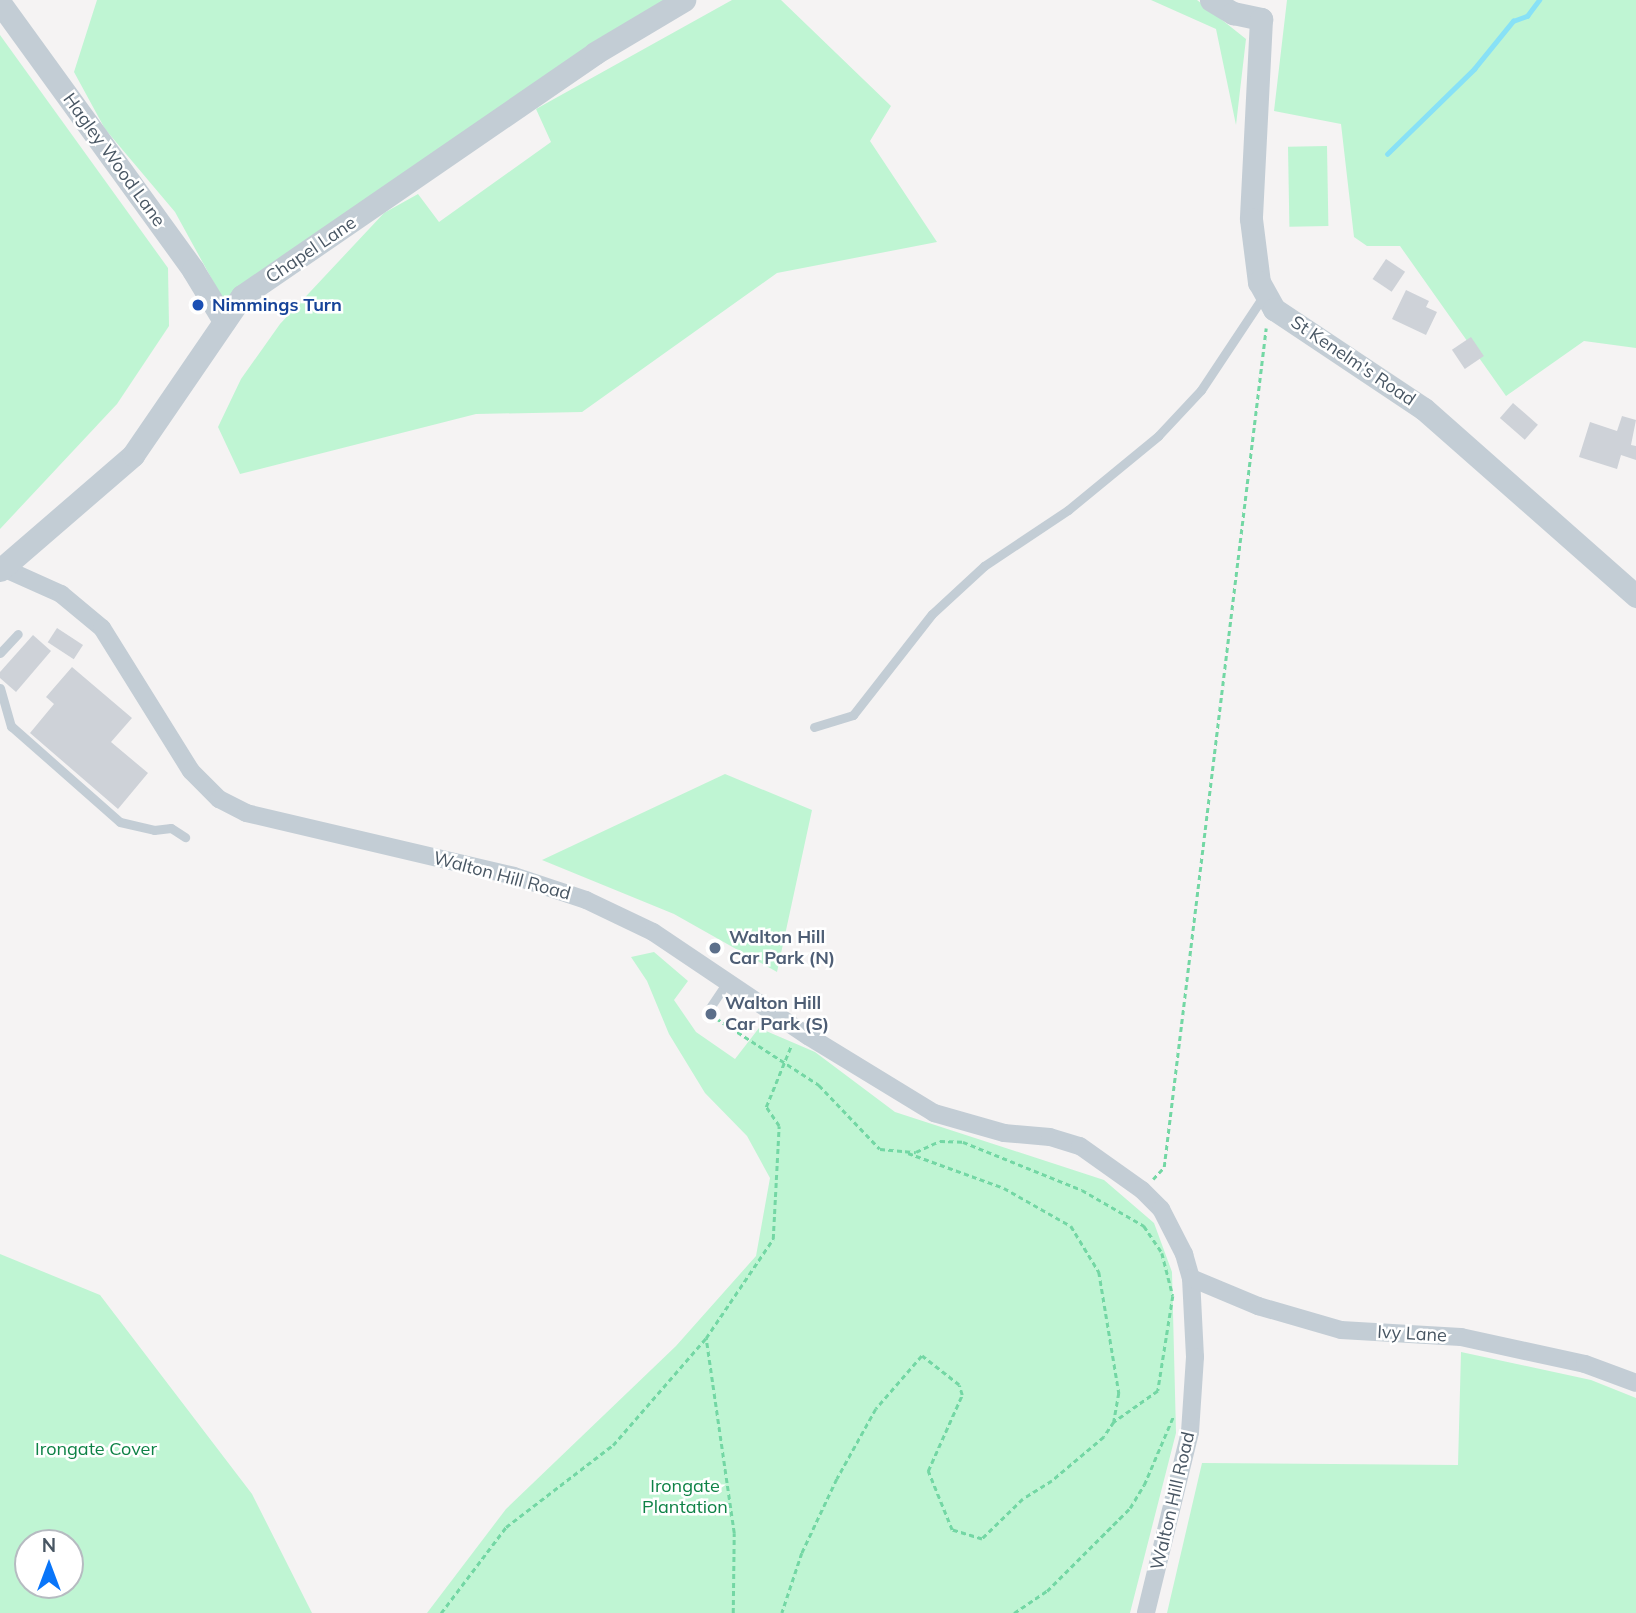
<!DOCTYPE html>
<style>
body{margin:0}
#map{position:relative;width:1636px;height:1613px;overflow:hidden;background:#f5f3f3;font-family:Mulish,sans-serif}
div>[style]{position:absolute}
.green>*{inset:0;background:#bff5d3;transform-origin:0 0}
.stream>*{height:4.5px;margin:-2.25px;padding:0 2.25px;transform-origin:2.25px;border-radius:2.25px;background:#88e1f6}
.building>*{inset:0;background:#ced2d8;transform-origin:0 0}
.path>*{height:2.5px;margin-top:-1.25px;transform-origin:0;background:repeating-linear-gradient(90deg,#73d7a4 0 5px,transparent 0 8.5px)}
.service>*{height:9px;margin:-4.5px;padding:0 4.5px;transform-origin:4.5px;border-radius:4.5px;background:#c3cdd5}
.minor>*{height:18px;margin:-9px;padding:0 9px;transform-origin:9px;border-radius:9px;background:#c3cdd5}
.tertiary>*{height:23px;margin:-11.5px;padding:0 11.5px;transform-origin:11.5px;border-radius:11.5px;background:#c3cdd5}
.dots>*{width:19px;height:19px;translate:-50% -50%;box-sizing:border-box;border:4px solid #fff;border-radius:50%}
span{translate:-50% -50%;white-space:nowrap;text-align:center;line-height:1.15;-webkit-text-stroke:5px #fff;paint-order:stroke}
.street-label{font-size:18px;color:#485663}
.transit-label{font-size:18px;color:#164399;font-weight:700}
.left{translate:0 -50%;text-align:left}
.service-label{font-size:18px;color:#4e5e75;font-weight:700}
.park-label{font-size:18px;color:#0e8246}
.north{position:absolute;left:14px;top:1529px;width:70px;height:70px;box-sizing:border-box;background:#fff;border:2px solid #b6bbc1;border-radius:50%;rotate:0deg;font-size:19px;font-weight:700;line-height:28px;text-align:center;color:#485663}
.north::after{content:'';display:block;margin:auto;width:24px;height:32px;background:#0975f9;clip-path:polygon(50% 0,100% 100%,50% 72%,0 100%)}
</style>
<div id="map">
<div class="green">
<i style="clip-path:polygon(97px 0,695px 0,225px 303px,175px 212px,105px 129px,74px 72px)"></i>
<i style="clip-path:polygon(732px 0,781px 0,891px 106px,870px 141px,937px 242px,777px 273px,582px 412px,476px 414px,240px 474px,218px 427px,241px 379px,280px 324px,384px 213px,418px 194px,439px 222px,551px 142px,536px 109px)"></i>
<i style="clip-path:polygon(1151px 0,1197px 0,1246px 39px,1236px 125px,1216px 29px)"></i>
<i style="clip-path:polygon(1287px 0,1636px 0,1636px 348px,1584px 341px,1506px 396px,1400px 246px,1367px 246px,1354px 237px,1341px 124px,1274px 111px)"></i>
<i style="clip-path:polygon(0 35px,168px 268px,169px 326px,117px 404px,0 529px)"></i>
<i style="left:1327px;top:146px;width:80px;height:39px;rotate:89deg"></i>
<i style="clip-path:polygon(725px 774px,812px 810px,777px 972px,674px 914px,542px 860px)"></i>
<i style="clip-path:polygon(654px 952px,688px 981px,674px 1000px,696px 1032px,735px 1059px,759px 1028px,815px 1052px,895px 1112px,1104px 1180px,1154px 1223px,1172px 1272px,1176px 1433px,1130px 1613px,427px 1613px,506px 1509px,676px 1346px,756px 1256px,770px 1178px,747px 1136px,705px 1093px,669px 1034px,647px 981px,631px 957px)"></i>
<i style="clip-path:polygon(evenodd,0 1254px,100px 1295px,252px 1494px,312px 1613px,0 1613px,0 1254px,28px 1543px,70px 1543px,70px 1585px,28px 1585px,28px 1543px)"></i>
<i style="clip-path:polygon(1461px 1352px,1591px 1380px,1636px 1398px,1636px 1613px,1167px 1613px,1202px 1463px,1458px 1465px)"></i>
</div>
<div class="stream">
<i style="left:1387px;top:154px;width:122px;rotate:-44.3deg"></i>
<i style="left:1474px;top:69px;width:62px;rotate:-50.9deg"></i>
<i style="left:1513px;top:21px;width:15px;rotate:-20deg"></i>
<i style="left:1527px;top:16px;width:20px;rotate:-53deg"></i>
</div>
<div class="building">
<i style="left:1386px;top:259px;width:23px;height:24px;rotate:34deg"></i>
<i style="clip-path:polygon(1406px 290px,1429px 301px,1426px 307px,1437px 312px,1426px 335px,1392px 319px)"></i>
<i style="left:1471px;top:337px;width:23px;height:23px;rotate:56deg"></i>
<i style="left:1513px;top:403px;width:33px;height:20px;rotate:41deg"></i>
<i style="clip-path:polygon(1622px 416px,1636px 420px,1631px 445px,1636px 446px,1636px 460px,1621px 455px,1617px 469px,1579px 457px,1590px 422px,1617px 431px)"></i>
<i style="left:57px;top:628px;width:31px;height:17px;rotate:33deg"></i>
<i style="clip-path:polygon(33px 635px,51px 651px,16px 692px,0 678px,0 672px)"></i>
<i style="clip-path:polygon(72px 667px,132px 718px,111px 742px,148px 773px,118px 809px,30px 733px,54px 704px,46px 697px)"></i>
</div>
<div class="path">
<i style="left:716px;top:1018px;width:123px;rotate:33deg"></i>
<i style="left:819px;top:1085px;width:88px;rotate:46.4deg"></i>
<i style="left:880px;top:1149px;width:36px;rotate:5deg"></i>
<i style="left:916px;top:1152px;width:26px;rotate:-25deg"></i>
<i style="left:940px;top:1141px;width:23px;rotate:2deg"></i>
<i style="left:963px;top:1142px;width:128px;rotate:22deg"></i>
<i style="left:1082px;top:1190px;width:72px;rotate:30.1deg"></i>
<i style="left:1144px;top:1226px;width:32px;rotate:56deg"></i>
<i style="left:1162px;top:1253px;width:44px;rotate:75.7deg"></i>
<i style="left:1173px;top:1296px;width:96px;rotate:99deg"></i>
<i style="left:1158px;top:1391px;width:54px;rotate:144.8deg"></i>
<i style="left:1114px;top:1422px;width:18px;rotate:124deg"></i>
<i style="left:1104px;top:1437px;width:68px;rotate:139.8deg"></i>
<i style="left:1052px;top:1481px;width:34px;rotate:148deg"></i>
<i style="left:1023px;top:1499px;width:57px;rotate:135.7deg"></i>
<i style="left:982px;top:1539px;width:31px;rotate:-163deg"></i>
<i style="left:952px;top:1530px;width:64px;rotate:-112.1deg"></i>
<i style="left:928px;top:1471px;width:83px;rotate:-65.9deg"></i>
<i style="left:962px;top:1395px;width:10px;rotate:-107deg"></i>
<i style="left:959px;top:1385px;width:47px;rotate:-141.9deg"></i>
<i style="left:922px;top:1356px;width:70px;rotate:131deg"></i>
<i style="left:876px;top:1409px;width:80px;rotate:119.1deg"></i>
<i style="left:837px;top:1479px;width:82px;rotate:115.3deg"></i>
<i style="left:802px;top:1553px;width:63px;rotate:108.4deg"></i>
<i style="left:908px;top:1153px;width:102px;rotate:20deg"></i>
<i style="left:1004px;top:1188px;width:77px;rotate:29.6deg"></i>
<i style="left:1071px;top:1226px;width:54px;rotate:58.7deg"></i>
<i style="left:1099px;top:1272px;width:123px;rotate:80.6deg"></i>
<i style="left:1119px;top:1393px;width:29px;rotate:100deg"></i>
<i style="left:1153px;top:1179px;width:16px;rotate:-47deg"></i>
<i style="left:1164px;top:1167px;width:845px;rotate:-83.07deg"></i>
<i style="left:441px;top:1613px;width:108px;rotate:-52.9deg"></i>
<i style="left:506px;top:1527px;width:135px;rotate:-37.5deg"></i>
<i style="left:613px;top:1445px;width:142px;rotate:-49deg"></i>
<i style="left:733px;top:1613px;width:80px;rotate:-89.3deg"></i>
<i style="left:734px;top:1533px;width:197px;rotate:-98.2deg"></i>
<i style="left:706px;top:1338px;width:120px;rotate:-55.9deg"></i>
<i style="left:773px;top:1239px;width:113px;rotate:-87deg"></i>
<i style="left:779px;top:1126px;width:23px;rotate:-124deg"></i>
<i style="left:766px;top:1107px;width:66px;rotate:-67.7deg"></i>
<i style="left:1014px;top:1613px;width:40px;rotate:-34deg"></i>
<i style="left:1047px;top:1591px;width:117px;rotate:-45deg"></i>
<i style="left:1130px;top:1508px;width:27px;rotate:-59deg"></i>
<i style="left:1144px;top:1485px;width:74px;rotate:-66.9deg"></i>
</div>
<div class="service">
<i style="left:0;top:653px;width:26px;rotate:-47deg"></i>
<i style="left:0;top:688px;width:40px;rotate:74deg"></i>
<i style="left:11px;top:726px;width:145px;rotate:41.4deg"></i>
<i style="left:120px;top:822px;width:35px;rotate:13deg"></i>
<i style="left:154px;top:830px;width:17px;rotate:-7deg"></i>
<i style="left:171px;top:828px;width:17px;rotate:33deg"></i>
<i style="left:814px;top:727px;width:41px;rotate:-17.1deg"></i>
<i style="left:853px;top:715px;width:128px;rotate:-52deg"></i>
<i style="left:932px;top:614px;width:71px;rotate:-42.7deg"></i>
<i style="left:984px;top:566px;width:101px;rotate:-33.7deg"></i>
<i style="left:1068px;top:510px;width:117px;rotate:-39.4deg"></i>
<i style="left:1158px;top:436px;width:63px;rotate:-46.9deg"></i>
<i style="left:1201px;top:390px;width:114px;rotate:-56.4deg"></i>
<i style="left:707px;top:1012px;width:37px;rotate:-56deg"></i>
</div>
<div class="minor">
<i style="left:3px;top:568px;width:64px;rotate:24.1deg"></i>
<i style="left:61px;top:594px;width:53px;rotate:39.7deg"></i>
<i style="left:102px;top:628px;width:168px;rotate:58.1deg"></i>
<i style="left:191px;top:771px;width:40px;rotate:45deg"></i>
<i style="left:219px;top:799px;width:30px;rotate:27deg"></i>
<i style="left:246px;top:813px;width:275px;rotate:13.2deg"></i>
<i style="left:514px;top:876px;width:76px;rotate:18.4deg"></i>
<i style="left:586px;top:900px;width:74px;rotate:25.5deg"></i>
<i style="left:653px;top:932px;width:187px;rotate:33.9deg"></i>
<i style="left:808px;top:1036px;width:148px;rotate:31.4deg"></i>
<i style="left:934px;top:1113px;width:73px;rotate:15.9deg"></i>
<i style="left:1004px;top:1133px;width:46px;rotate:5deg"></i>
<i style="left:1050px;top:1137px;width:31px;rotate:17deg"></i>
<i style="left:1080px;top:1146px;width:76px;rotate:35.4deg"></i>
<i style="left:1142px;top:1190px;width:27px;rotate:45deg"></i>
<i style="left:1161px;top:1209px;width:51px;rotate:62.9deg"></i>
<i style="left:1184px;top:1254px;width:25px;rotate:74deg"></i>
<i style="left:1191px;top:1278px;width:79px;rotate:87.1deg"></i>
<i style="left:1195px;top:1357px;width:75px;rotate:93.8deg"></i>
<i style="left:1190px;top:1432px;width:186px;rotate:103.7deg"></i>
<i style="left:1191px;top:1278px;width:73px;rotate:22.7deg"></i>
<i style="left:1258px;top:1306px;width:86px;rotate:16.1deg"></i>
<i style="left:1341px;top:1330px;width:120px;rotate:3.3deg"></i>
<i style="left:1461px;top:1337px;width:127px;rotate:12.3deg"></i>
<i style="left:1585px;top:1364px;width:54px;rotate:20.4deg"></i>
</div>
<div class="tertiary">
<i style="left:1211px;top:0;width:26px;rotate:31deg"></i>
<i style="left:1233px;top:13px;width:29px;rotate:12deg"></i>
<i style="left:1261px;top:19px;width:200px;rotate:92.9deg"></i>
<i style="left:1251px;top:219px;width:64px;rotate:82.8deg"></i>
<i style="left:1259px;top:282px;width:31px;rotate:61deg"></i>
<i style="left:1274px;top:309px;width:180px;rotate:33.7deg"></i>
<i style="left:1424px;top:409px;width:283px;rotate:41.4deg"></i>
<i style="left:0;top:3px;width:329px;rotate:54.1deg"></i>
<i style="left:193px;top:270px;width:60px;rotate:58.7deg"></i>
<i style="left:0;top:570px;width:176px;rotate:-40.8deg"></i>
<i style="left:133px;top:455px;width:193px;rotate:-55.6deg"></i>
<i style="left:242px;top:296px;width:429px;rotate:-34.5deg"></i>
<i style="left:595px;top:53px;width:104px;rotate:-30.8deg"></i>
</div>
<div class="dots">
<i style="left:198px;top:305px;background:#1a4fb4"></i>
<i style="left:715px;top:948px;background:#5c6f8a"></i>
<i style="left:711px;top:1014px;background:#5c6f8a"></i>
</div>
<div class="street-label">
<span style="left:114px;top:160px;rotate:54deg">Hagley Wood Lane</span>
<span style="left:311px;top:250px;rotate:-34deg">Chapel Lane</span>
<span style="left:1353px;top:361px;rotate:34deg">St Kenelm's Road</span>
<span style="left:502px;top:876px;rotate:15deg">Walton Hill Road</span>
<span style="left:1412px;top:1334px;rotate:3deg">Ivy Lane</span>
<span style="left:1173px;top:1501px;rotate:-77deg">Walton Hill Road</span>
</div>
<div class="transit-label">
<span class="left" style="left:212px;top:305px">Nimmings Turn</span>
</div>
<div class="service-label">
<span class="left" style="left:729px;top:948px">Walton Hill<br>Car Park (N)</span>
<span class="left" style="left:725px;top:1014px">Walton Hill<br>Car Park (S)</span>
</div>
<div class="park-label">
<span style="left:96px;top:1449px">Irongate Cover</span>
<span style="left:685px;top:1497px">Irongate<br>Plantation</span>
</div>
<div class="north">N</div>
</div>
